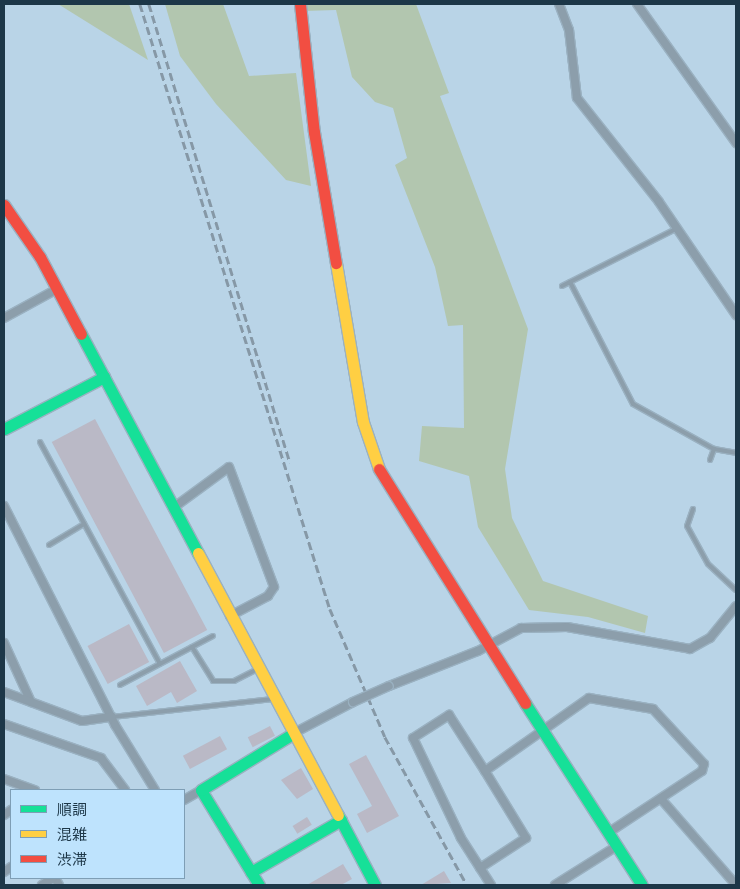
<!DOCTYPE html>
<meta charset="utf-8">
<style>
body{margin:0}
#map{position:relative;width:740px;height:889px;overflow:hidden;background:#b9d4e7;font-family:"Roboto Serif","Noto Sans JP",serif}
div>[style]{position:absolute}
.green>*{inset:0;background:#b2c6af}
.building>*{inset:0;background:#bab9c6;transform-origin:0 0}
.roads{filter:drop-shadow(1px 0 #9ab1c1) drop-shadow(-1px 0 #9ab1c1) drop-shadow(0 1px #9ab1c1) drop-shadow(0 -1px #9ab1c1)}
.lane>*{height:4px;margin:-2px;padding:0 2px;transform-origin:2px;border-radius:2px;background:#8c9eab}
.street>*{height:8px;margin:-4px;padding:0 4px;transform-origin:4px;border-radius:4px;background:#8c9eab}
.fast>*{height:11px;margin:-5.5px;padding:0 5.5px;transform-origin:5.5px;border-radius:5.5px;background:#16e098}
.slow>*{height:11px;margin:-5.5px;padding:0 5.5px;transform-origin:5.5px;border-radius:5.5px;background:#ffcf43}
.jam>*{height:11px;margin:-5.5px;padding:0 5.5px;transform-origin:5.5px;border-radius:5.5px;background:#f24e42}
.rail>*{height:2.5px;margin-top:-1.25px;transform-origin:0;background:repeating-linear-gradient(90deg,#8698a6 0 8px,transparent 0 12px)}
.bridges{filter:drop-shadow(1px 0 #9ab1c1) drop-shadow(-1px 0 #9ab1c1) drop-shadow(0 1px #9ab1c1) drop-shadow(0 -1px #9ab1c1)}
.street-bridge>*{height:8px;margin:-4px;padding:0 4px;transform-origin:4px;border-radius:4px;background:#8c9eab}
span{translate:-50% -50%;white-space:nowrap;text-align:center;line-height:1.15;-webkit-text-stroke:4.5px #bee3fd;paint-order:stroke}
.frame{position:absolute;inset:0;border:5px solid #1d3748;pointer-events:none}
.legend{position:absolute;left:10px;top:789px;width:175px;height:90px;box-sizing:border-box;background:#bee3fd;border:1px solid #7e9eb5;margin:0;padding:6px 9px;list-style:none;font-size:15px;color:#1d3748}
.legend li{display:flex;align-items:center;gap:10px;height:25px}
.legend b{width:25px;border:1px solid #7e9eb5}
</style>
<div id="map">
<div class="green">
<i style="clip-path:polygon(58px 4px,129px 4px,148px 60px)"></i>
<i style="clip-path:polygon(165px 4px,223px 4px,249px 76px,296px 73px,311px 186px,286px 180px,216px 104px,180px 56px)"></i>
<i style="clip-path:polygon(304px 4px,416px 4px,449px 93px,440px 96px,528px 329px,505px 469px,512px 518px,543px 581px,648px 616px,645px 633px,588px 617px,529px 610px,478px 527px,469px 476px,419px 461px,422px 426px,464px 428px,463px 325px,448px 326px,435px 267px,395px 165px,407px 158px,393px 108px,375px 102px,352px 77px,336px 10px,305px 11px)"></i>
</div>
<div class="building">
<i style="left:95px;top:419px;width:239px;height:49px;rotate:62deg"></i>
<i style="left:129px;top:624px;width:43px;height:47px;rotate:62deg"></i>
<i style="clip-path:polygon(180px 661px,197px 691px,177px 703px,171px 692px,147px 706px,136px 686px)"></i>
<i style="left:270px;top:726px;width:11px;height:25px;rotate:63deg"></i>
<i style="left:220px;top:736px;width:15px;height:42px;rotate:62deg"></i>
<i style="clip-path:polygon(366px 755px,399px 816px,367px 833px,357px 814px,372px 806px,349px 764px)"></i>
<i style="clip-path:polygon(301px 768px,313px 789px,297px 799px,281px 780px)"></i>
<i style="left:307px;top:817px;width:9px;height:17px;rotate:58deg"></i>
<i style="clip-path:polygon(343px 864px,352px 879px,341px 885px,307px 885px)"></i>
<i style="clip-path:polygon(444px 871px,451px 883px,421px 885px)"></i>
</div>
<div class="roads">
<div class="lane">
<i style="left:570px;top:282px;width:137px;rotate:62.7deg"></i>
<i style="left:633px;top:404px;width:93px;rotate:29.1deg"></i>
<i style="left:714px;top:449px;width:22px;rotate:10deg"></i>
<i style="left:562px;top:286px;width:130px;rotate:-26.6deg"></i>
<i style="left:40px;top:442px;width:252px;rotate:61.6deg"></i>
<i style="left:710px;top:460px;width:12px;rotate:-70deg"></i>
<i style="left:693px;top:509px;width:18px;rotate:109deg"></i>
<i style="left:687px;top:526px;width:43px;rotate:61.1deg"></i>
<i style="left:708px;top:564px;width:38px;rotate:43deg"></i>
<i style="left:49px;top:545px;width:41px;rotate:-31deg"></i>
<i style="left:192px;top:647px;width:40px;rotate:58deg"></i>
<i style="left:213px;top:681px;width:21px"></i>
<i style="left:234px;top:681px;width:27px;rotate:-27deg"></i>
<i style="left:120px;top:685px;width:105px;rotate:-27.8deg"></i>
<i style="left:112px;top:717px;width:162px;rotate:-6.4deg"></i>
</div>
<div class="street">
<i style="left:559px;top:4px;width:28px;rotate:69deg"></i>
<i style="left:569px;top:30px;width:68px;rotate:83.3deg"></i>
<i style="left:577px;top:98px;width:132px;rotate:51.7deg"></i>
<i style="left:659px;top:202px;width:137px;rotate:55.7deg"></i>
<i style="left:637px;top:4px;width:171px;rotate:54.5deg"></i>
<i style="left:4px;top:318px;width:60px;rotate:-28.7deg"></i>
<i style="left:4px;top:506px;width:246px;rotate:63.1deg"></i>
<i style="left:115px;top:725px;width:76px;rotate:58.4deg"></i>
<i style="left:173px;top:508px;width:69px;rotate:-36.2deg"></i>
<i style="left:229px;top:467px;width:128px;rotate:69.4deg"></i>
<i style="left:274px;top:587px;width:11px;rotate:124deg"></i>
<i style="left:268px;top:596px;width:43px;rotate:152.2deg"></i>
<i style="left:4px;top:643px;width:65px;rotate:65.4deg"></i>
<i style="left:389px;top:686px;width:96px;rotate:-21.5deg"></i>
<i style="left:478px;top:651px;width:49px;rotate:-28.1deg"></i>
<i style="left:521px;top:628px;width:46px;rotate:-1.2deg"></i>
<i style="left:567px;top:627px;width:125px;rotate:10.1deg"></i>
<i style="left:690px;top:649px;width:23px;rotate:-29deg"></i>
<i style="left:710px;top:638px;width:41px;rotate:-50.9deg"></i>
<i style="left:4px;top:692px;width:83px;rotate:20.4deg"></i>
<i style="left:82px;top:721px;width:30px;rotate:-8deg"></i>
<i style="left:4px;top:724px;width:103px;rotate:19.3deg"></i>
<i style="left:101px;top:758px;width:40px;rotate:53deg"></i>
<i style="left:294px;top:733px;width:67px;rotate:-27.7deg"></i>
<i style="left:4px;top:779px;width:33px;rotate:20deg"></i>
<i style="left:661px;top:799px;width:114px;rotate:48.9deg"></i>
<i style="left:184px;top:800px;width:20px;rotate:-30deg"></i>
<i style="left:4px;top:815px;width:9px;rotate:-36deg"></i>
<i style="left:480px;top:868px;width:55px;rotate:-33.1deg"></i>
<i style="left:526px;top:838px;width:79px;rotate:-121.5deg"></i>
<i style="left:4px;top:872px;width:9px;rotate:-36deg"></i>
<i style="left:55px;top:878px;width:8px;rotate:60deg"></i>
<i style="left:42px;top:885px;width:13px;rotate:-32deg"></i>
<i style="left:491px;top:885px;width:56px;rotate:-122.6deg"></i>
<i style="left:461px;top:838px;width:111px;rotate:-115.6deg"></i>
<i style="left:413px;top:738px;width:43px;rotate:-32.6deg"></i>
<i style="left:449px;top:715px;width:67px;rotate:57.3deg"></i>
<i style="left:485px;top:771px;width:127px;rotate:-35.1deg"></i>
<i style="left:589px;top:698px;width:65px;rotate:9.8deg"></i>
<i style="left:653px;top:709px;width:75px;rotate:47.2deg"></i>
<i style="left:704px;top:764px;width:7px;rotate:106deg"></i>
<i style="left:702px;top:771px;width:113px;rotate:146.6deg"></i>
<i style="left:555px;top:885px;width:73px;rotate:-32.2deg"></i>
</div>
<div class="fast">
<i style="left:81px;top:334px;width:248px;rotate:61.9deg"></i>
<i style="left:4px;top:429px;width:113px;rotate:-27.5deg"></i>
<i style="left:525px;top:703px;width:216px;rotate:57.3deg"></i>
<i style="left:338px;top:815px;width:79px;rotate:62.1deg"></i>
<i style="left:251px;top:872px;width:104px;rotate:-30deg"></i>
<i style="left:259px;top:885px;width:111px;rotate:-121.4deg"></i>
<i style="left:201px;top:790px;width:109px;rotate:-31.5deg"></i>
</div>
<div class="slow">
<i style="left:336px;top:263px;width:161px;rotate:80.4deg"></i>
<i style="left:363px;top:422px;width:50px;rotate:71.2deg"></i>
<i style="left:198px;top:553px;width:297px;rotate:61.9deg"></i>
</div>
<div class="jam">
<i style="left:300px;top:4px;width:129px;rotate:83.8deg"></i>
<i style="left:314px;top:132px;width:133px;rotate:80.5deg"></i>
<i style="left:4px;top:205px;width:63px;rotate:55.3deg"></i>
<i style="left:40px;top:257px;width:87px;rotate:62deg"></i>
<i style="left:379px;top:469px;width:276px;rotate:58deg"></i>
</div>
</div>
<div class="rail">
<i style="left:140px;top:4px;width:634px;rotate:72.57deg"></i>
<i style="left:330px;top:609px;width:139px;rotate:66.7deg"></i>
<i style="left:385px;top:737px;width:169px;rotate:61deg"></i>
<i style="left:149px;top:4px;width:480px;rotate:72.9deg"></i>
</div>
<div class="bridges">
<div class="street-bridge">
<i style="left:353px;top:702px;width:39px;rotate:-24deg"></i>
</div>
</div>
<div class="frame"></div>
<ul class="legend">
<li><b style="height:6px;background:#16e098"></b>順調</li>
<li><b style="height:6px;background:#ffcf43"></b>混雑</li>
<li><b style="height:6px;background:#f24e42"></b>渋滞</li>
</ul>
</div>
